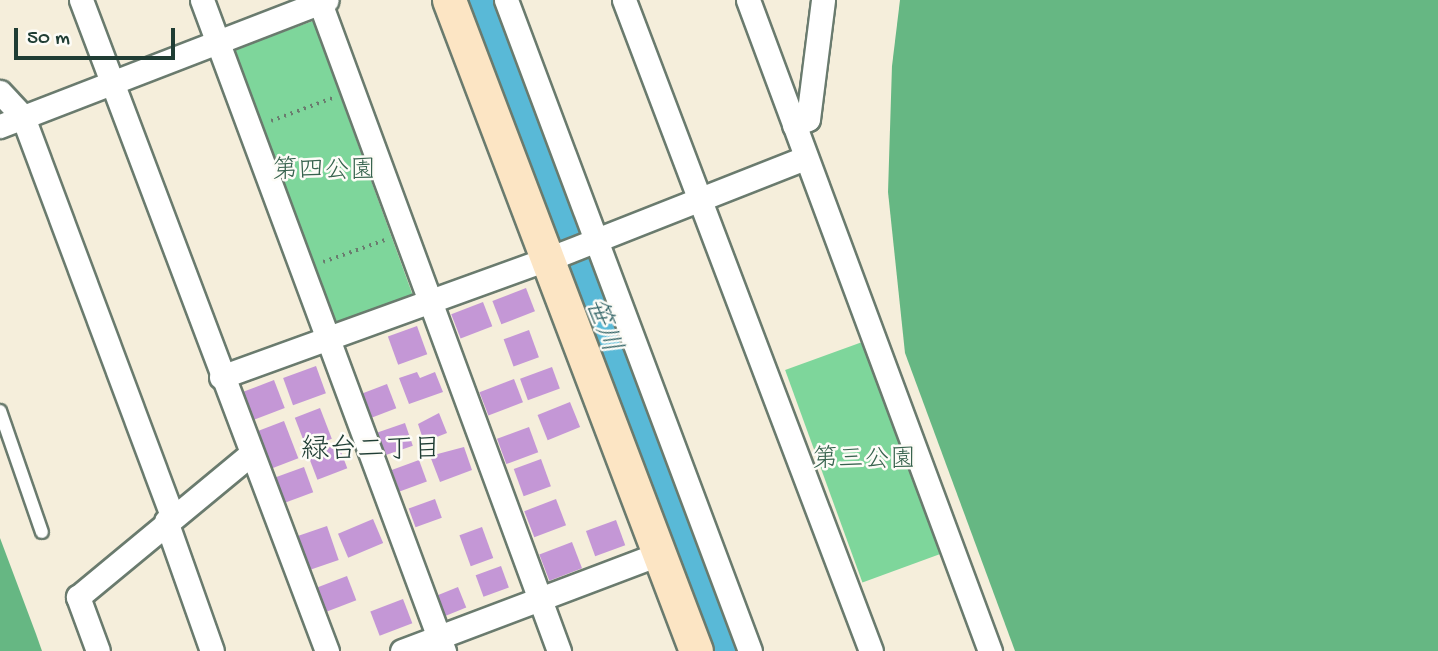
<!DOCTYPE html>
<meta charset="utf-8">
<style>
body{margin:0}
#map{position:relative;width:1438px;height:651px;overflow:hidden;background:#f5eedb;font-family:"Gochi Hand","Klee One",sans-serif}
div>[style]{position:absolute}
.green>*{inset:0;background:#7ed69b;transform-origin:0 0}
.forest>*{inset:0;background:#66b783}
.river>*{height:38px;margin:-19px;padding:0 19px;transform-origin:19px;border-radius:19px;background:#59b9d7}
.building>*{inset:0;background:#c497d6;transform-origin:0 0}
.path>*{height:3.5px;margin-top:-1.75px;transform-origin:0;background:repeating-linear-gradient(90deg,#6a7b6e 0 2px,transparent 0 7px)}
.roads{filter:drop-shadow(2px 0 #6a7b6e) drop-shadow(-2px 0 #6a7b6e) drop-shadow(0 2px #6a7b6e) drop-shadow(0 -2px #6a7b6e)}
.lane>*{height:12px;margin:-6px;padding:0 6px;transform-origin:6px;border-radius:6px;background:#fff}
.street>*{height:23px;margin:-11.5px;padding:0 11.5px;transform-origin:11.5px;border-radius:11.5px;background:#fff}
.secondary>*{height:33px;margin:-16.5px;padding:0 16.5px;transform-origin:16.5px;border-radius:16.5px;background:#fce5c4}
span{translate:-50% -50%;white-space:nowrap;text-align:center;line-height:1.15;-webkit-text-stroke:5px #fdfcf7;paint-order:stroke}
.park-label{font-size:26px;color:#37634e}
.water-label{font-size:28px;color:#306265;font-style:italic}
.neighbourhood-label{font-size:28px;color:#1f3d34}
.scale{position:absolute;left:14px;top:28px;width:161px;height:32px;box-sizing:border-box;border:4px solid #1f3d34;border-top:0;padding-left:9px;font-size:21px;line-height:24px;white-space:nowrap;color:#1f3d34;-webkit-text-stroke:5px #fdfcf7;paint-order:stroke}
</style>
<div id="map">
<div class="green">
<i style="left:313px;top:21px;width:292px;height:83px;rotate:70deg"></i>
<i style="left:865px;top:341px;width:226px;height:85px;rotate:70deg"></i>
</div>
<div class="forest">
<i style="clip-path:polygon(900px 0,1438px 0,1438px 651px,1015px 651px,905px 353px,888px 192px,892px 66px)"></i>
<i style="clip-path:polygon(0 538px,36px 634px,42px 651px,0 651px)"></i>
</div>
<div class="river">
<i style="left:478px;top:0;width:696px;rotate:69.3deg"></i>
</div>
<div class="building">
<i style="left:526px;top:288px;width:25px;height:36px;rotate:69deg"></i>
<i style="left:483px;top:302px;width:26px;height:34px;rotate:69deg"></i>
<i style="left:417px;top:326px;width:30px;height:31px;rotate:70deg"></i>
<i style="left:529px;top:330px;width:29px;height:27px;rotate:70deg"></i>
<i style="left:316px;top:366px;width:29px;height:35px;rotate:70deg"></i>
<i style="left:552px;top:367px;width:23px;height:34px;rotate:70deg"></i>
<i style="clip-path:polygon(417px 372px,420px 378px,435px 372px,443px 392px,409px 404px,399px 378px)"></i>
<i style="left:514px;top:379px;width:25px;height:37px;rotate:69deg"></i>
<i style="left:274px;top:380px;width:30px;height:33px;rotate:69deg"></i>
<i style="left:387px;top:384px;width:26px;height:28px;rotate:69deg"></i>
<i style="left:570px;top:402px;width:27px;height:35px;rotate:68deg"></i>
<i style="left:320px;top:408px;width:33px;height:27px;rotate:69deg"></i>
<i style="clip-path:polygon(439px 413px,447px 433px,424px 442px,418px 424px)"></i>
<i style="left:284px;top:421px;width:40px;height:30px;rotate:69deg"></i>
<i style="left:405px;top:423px;width:24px;height:33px;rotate:71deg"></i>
<i style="left:529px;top:427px;width:27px;height:34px;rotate:70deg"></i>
<i style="left:338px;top:444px;width:26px;height:32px;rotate:69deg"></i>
<i style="clip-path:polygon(464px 447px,472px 470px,440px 482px,430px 456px)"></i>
<i style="left:541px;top:459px;width:29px;height:29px;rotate:70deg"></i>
<i style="left:419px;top:460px;width:23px;height:29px;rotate:70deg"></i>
<i style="left:304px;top:467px;width:27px;height:33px;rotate:70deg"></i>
<i style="left:435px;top:499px;width:20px;height:28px;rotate:70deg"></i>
<i style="left:556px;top:499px;width:28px;height:34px;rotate:69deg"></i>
<i style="left:373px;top:519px;width:26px;height:38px;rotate:67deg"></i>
<i style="left:616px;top:520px;width:27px;height:32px;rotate:70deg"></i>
<i style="left:327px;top:526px;width:36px;height:34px;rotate:71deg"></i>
<i style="left:482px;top:527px;width:33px;height:24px;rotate:70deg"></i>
<i style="left:572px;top:542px;width:28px;height:35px;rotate:69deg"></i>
<i style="left:501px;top:566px;width:23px;height:27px;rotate:70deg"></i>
<i style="left:347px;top:576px;width:26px;height:32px;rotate:69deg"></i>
<i style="left:458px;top:587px;width:22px;height:26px;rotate:68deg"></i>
<i style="left:403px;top:599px;width:26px;height:35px;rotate:69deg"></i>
</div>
<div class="path">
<i style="left:271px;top:121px;width:66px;rotate:-20.4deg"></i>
<i style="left:323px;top:262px;width:66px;rotate:-19.5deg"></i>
</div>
<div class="roads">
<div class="lane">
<i style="left:0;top:411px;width:128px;rotate:70.9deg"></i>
</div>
<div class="street">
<i style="left:81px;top:0;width:696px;rotate:69.3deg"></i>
<i style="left:202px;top:0;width:695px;rotate:69.61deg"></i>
<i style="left:319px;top:0;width:694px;rotate:69.76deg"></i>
<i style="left:506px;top:0;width:695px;rotate:69.45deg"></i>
<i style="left:624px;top:0;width:696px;rotate:69.22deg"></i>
<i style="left:748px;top:0;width:695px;rotate:69.61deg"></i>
<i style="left:0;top:92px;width:34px;rotate:47deg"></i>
<i style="left:23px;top:117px;width:425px;rotate:69.5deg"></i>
<i style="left:794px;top:125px;width:15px;rotate:-23deg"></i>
<i style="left:808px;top:119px;width:120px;rotate:-82.8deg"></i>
<i style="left:0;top:126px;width:350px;rotate:-21.1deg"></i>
<i style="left:221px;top:377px;width:362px;rotate:-19.9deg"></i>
<i style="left:561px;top:254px;width:262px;rotate:-21.5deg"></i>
<i style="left:166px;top:521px;width:138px;rotate:70.5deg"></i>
<i style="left:98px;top:651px;width:58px;rotate:-110.3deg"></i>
<i style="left:78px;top:597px;width:224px;rotate:-39.6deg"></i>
<i style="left:402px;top:651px;width:275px;rotate:-20.7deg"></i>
</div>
<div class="secondary">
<i style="left:449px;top:0;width:696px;rotate:69.22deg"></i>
</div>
</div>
<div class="park-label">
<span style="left:324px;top:173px">第四公園</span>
<span style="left:864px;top:462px">第三公園</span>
</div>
<div class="water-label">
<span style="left:601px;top:326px;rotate:69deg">笹川</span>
</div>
<div class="neighbourhood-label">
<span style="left:371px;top:452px">緑台二丁目</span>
</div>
<div class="scale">50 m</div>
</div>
